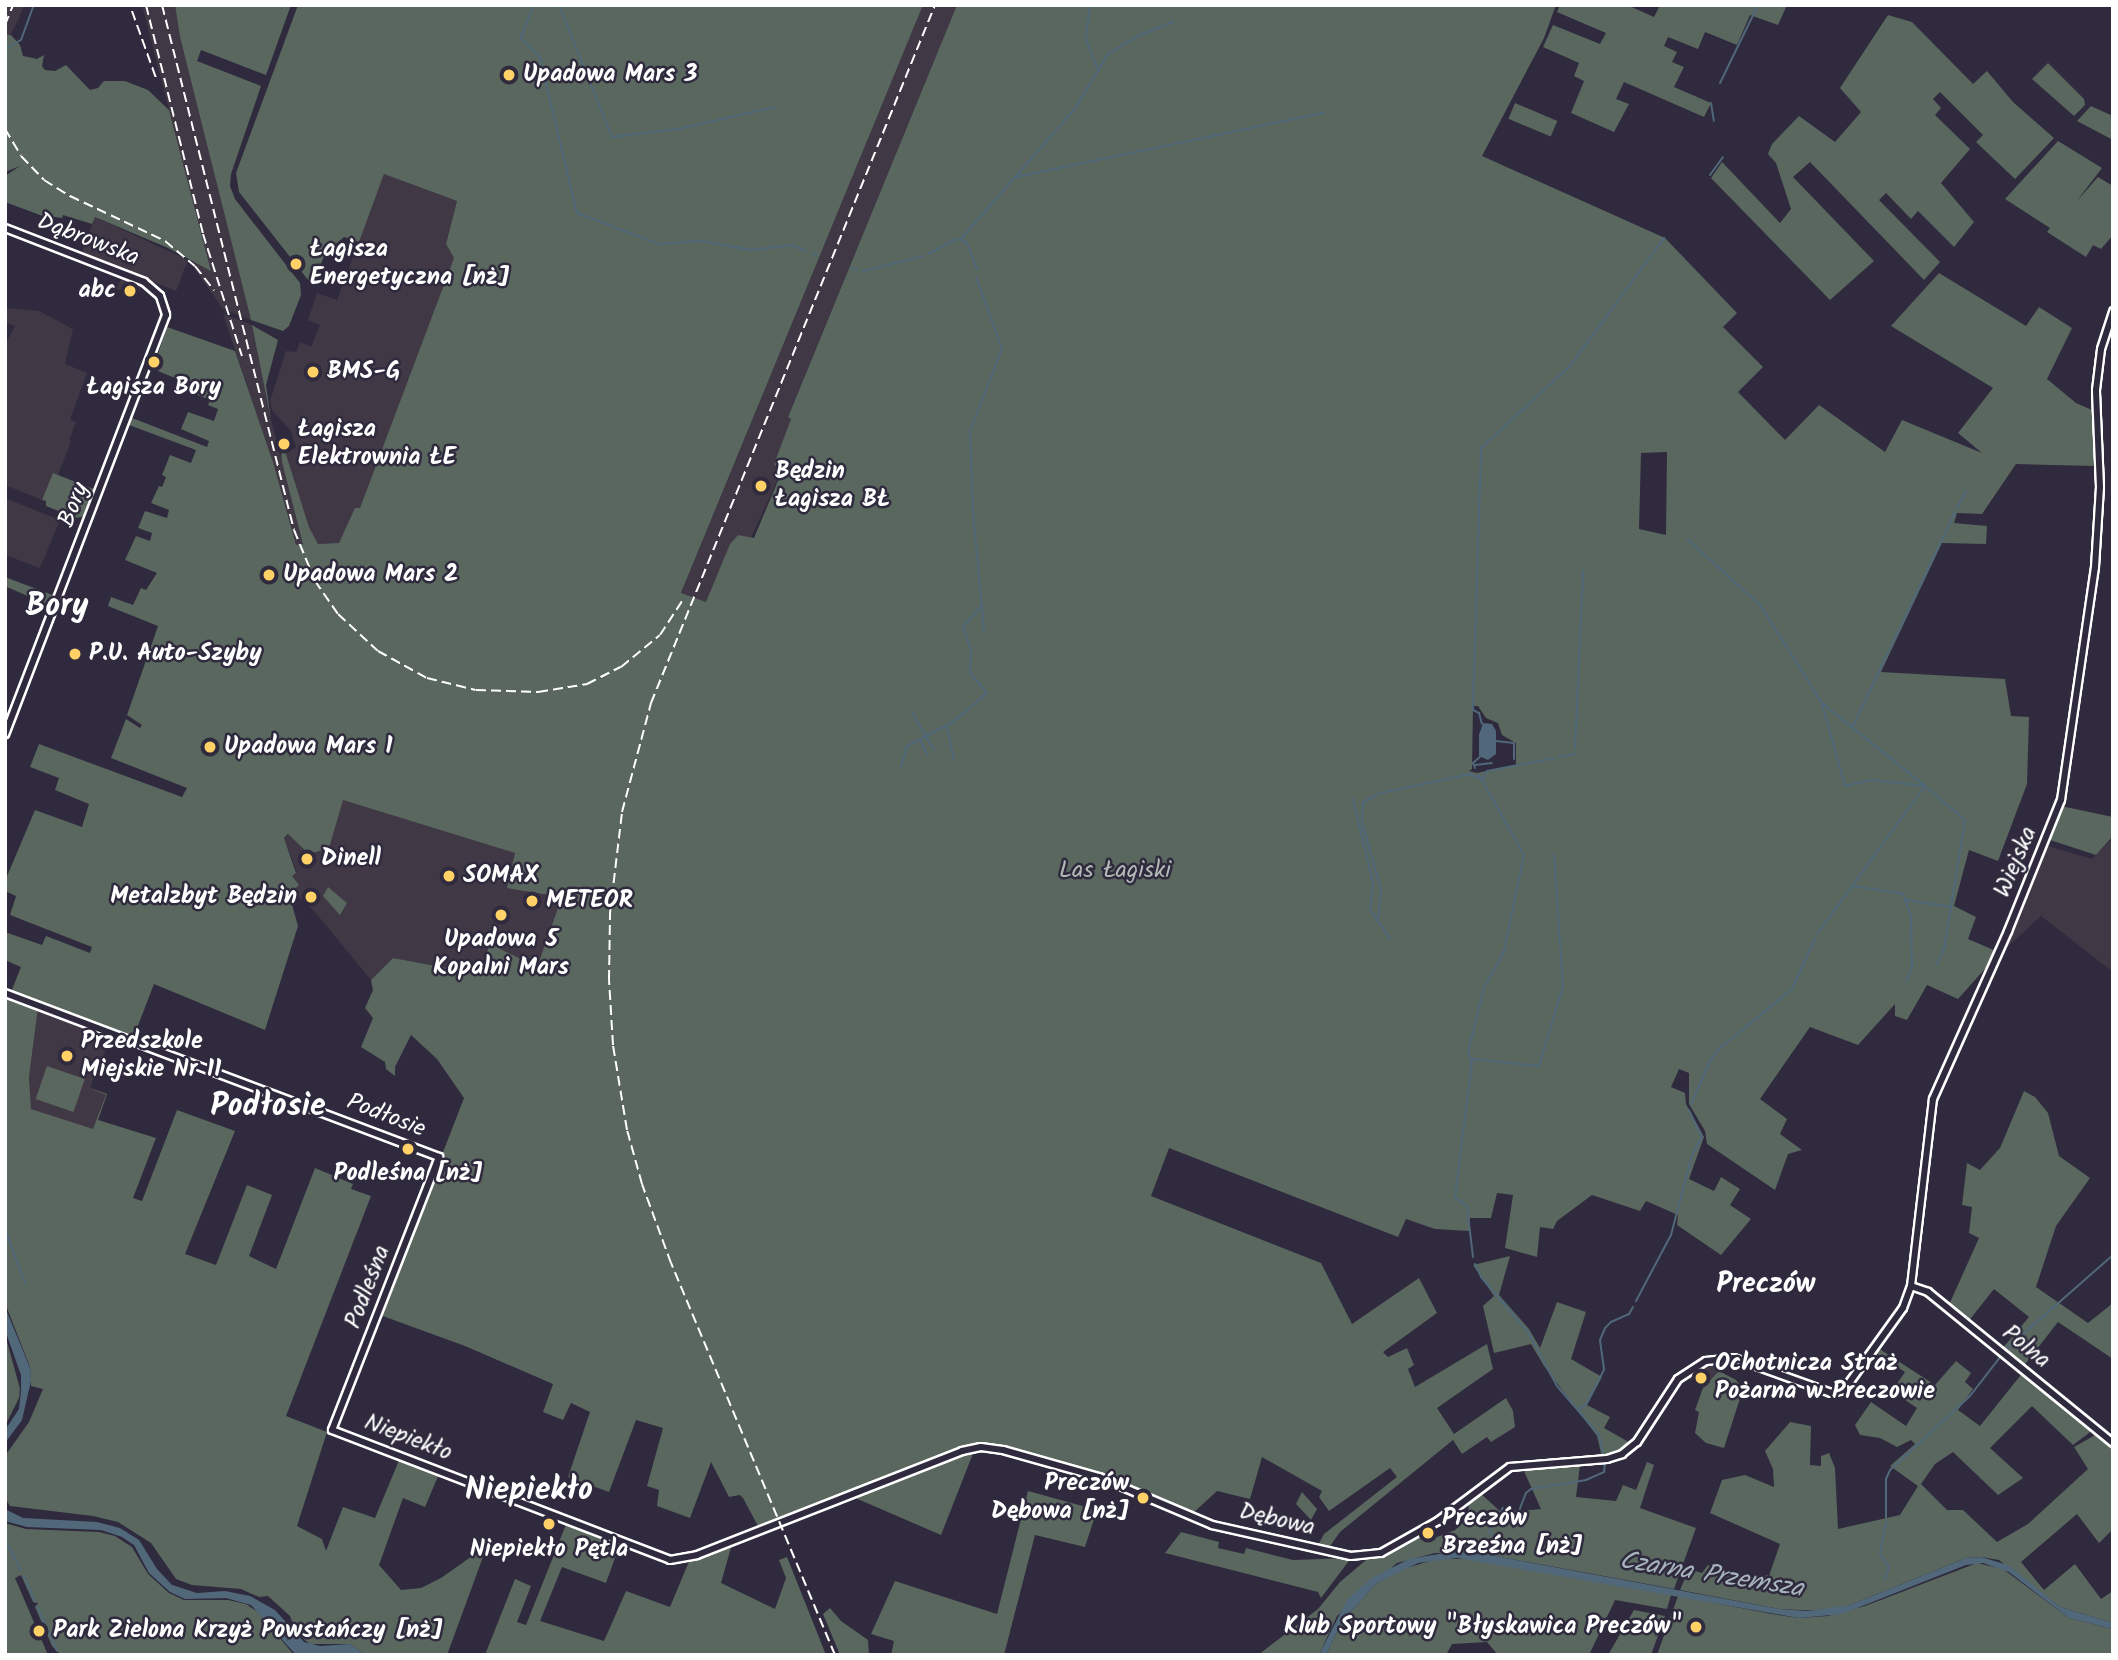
<!DOCTYPE html>
<meta charset="utf-8">
<style>
body{margin:0}
#map{position:relative;width:2118px;height:1660px;overflow:hidden;background:#2f2a3d;font-family:Kalam,sans-serif}
div>[style]{position:absolute}
.built>*{inset:0;background:#413845;transform-origin:0 0}
.green>*{inset:0;background:#59675e;transform-origin:0 0}
.water>*{inset:0;background:#51687b}
.stream>*{height:2px;margin:-1px;padding:0 1px;transform-origin:1px;border-radius:1px;background:#51687b}
.roads{filter:drop-shadow(2px 0 #fff) drop-shadow(-2px 0 #fff) drop-shadow(0 2px #fff) drop-shadow(0 -2px #fff)}
.secondary>*{height:6px;margin:-3px;padding:0 3px;transform-origin:3px;border-radius:3px;background:#2f2a3d}
.rail>*{height:2px;margin-top:-1px;transform-origin:0;background:repeating-linear-gradient(90deg,#fff 0 10px,transparent 0 15px)}
.dots>*{width:19px;height:19px;translate:-50% -50%;box-sizing:border-box;border:4px solid #2f2a3d;border-radius:50%}
span{translate:-50% -50%;white-space:nowrap;text-align:center;line-height:1.15;-webkit-text-stroke:5px #2f2a3d;paint-order:stroke}
.poi-label{font-size:24px;color:#fff;font-weight:700}
.left{translate:0 -50%;text-align:left}
.right{translate:-100% -50%;text-align:right}
.street-label{font-size:24px;color:#fff}
.park-label{font-size:24px;color:#b4bbb7}
.water-label{font-size:26px;color:#a8b4bd;font-style:italic}
.quarter-label{font-size:28px;color:#fff;font-weight:700}
.district-label{font-size:32px;color:#fff;font-weight:700}
.frame{position:absolute;inset:0;border:7px solid #fff;pointer-events:none}
</style>
<div id="map">
<div class="built">
<i style="clip-path:polygon(5px 5px,25px 5px,11px 34px,5px 34px)"></i>
<i style="clip-path:polygon(142px 5px,175px 5px,180px 37px,251px 320px,223px 309px,192px 265px,195px 262px,211px 271px)"></i>
<i style="clip-path:polygon(923px 5px,957px 5px,788px 416px,791px 419px,774px 464px,782px 470px,751px 538px,738px 535px,730px 544px,707px 602px,681px 594px)"></i>
<i style="clip-path:polygon(384px 174px,457px 201px,446px 244px,454px 258px,360px 509px,339px 543px,318px 544px,309px 527px,285px 451px,296px 448px,291px 431px,272px 410px,270px 401px,286px 351px,296px 352px,300px 342px,311px 347px,320px 325px,308px 320px,317px 293px,337px 300px)"></i>
<i style="clip-path:polygon(95px 217px,188px 260px,176px 291px,82px 253px)"></i>
<i style="left:122px;top:276px;width:22px;height:14px;rotate:21deg"></i>
<i style="clip-path:polygon(5px 308px,39px 311px,73px 329px,65px 364px,87px 373px,70px 419px,76px 422px,69px 440px,71px 441px,58px 475px,53px 474px,42px 500px,5px 485px,5px 345px,15px 326px,5px 322px)"></i>
<i style="clip-path:polygon(223px 314px,252px 325px,271px 420px,304px 544px,296px 545px,273px 462px)"></i>
<i style="clip-path:polygon(5px 498px,60px 520px,40px 568px,5px 555px)"></i>
<i style="clip-path:polygon(343px 800px,516px 853px,563px 897px,537px 967px,479px 974px,393px 958px,371px 980px,315px 912px,292px 892px,298px 885px,292px 876px,297px 872px,284px 838px,291px 834px,309px 854px)"></i>
<i style="clip-path:polygon(2113px 838px,2113px 972px,2041px 916px,2004px 950px,2048px 846px,2092px 859px)"></i>
<i style="clip-path:polygon(38px 1008px,112px 1035px,90px 1087px,107px 1095px,94px 1130px,31px 1109px,29px 1077px)"></i>
<i style="clip-path:polygon(1708px 1362px,1719px 1371px,1703px 1388px,1686px 1376px)"></i>
</div>
<div class="green">
<i style="clip-path:polygon(175px 5px,291px 5px,266px 75px,201px 50px,197px 61px,261px 86px,231px 174px,230px 186px,235px 199px,300px 283px,301px 295px,289px 326px,283px 331px,251px 320px,180px 37px)"></i>
<i style="clip-path:polygon(evenodd,298px 5px,923px 5px,681px 593px,706px 602px,730px 544px,738px 535px,754px 538px,782px 471px,774px 464px,791px 419px,788px 417px,957px 5px,1556px 5px,1544px 38px,1482px 156px,1665px 238px,1737px 313px,1723px 327px,1763px 367px,1738px 392px,1785px 440px,1819px 405px,1885px 452px,1902px 420px,1982px 453px,1958px 433px,1993px 388px,1891px 326px,1939px 273px,2026px 326px,2039px 307px,2072px 328px,2047px 379px,2076px 403px,2092px 410px,2096px 466px,2016px 464px,1982px 514px,1957px 513px,1954px 523px,1987px 526px,1986px 544px,1942px 543px,1881px 672px,2005px 679px,2011px 716px,2029px 717px,2027px 784px,1998px 861px,1969px 850px,1954px 906px,1976px 917px,1968px 939px,1996px 951px,1992px 961px,1958px 999px,1927px 985px,1907px 1020px,1895px 1016px,1895px 1004px,1858px 1045px,1810px 1027px,1760px 1099px,1787px 1119px,1780px 1134px,1802px 1150px,1788px 1154px,1775px 1190px,1707px 1144px,1705px 1131px,1689px 1104px,1689px 1073px,1679px 1069px,1671px 1087px,1685px 1093px,1686px 1104px,1704px 1137px,1689px 1179px,1714px 1191px,1721px 1177px,1740px 1189px,1730px 1205px,1751px 1219px,1721px 1255px,1677px 1225px,1678px 1215px,1646px 1201px,1640px 1211px,1592px 1195px,1557px 1221px,1553px 1229px,1540px 1227px,1537px 1257px,1505px 1248px,1513px 1195px,1497px 1193px,1491px 1218px,1470px 1218px,1469px 1231px,1435px 1229px,1406px 1219px,1398px 1237px,1169px 1148px,1151px 1196px,1321px 1263px,1352px 1324px,1419px 1278px,1437px 1313px,1383px 1352px,1388px 1357px,1407px 1348px,1414px 1365px,1408px 1369px,1415px 1387px,1487px 1344px,1493px 1369px,1437px 1408px,1454px 1434px,1506px 1398px,1513px 1411px,1515px 1427px,1491px 1442px,1487px 1437px,1462px 1454px,1453px 1440px,1340px 1532px,1328px 1549px,1317px 1547px,1324px 1534px,1397px 1477px,1390px 1468px,1329px 1511px,1319px 1497px,1322px 1491px,1262px 1457px,1250px 1499px,1217px 1491px,1192px 1514px,1119px 1479px,1001px 1445px,977px 1444px,759px 1528px,743px 1498px,740px 1495px,729px 1497px,711px 1462px,690px 1518px,657px 1506px,659px 1490px,647px 1486px,663px 1428px,636px 1420px,609px 1492px,568px 1477px,590px 1412px,571px 1403px,563px 1420px,543px 1412px,553px 1384px,465px 1346px,380px 1315px,464px 1098px,437px 1059px,411px 1035px,395px 1067px,395px 1076px,386px 1069px,385px 1062px,361px 1047px,373px 1018px,365px 1008px,373px 990px,371px 980px,393px 958px,479px 974px,490px 944px,537px 967px,562px 897px,507px 888px,515px 853px,343px 800px,329px 848px,309px 854px,288px 834px,284px 838px,296px 873px,292px 876px,299px 885px,289px 894px,298px 926px,265px 1030px,154px 984px,134px 1036px,11px 992px,21px 967px,5px 960px,5px 932px,42px 945px,46px 936px,90px 953px,92px 947px,10px 915px,16px 896px,5px 891px,5px 881px,35px 810px,82px 827px,89px 804px,55px 790px,59px 778px,30px 767px,39px 744px,182px 797px,187px 788px,111px 758px,126px 719px,140px 728px,142px 725px,127px 715px,158px 626px,108px 606px,111px 597px,133px 605px,141px 588px,146px 590px,157px 573px,125px 560px,136px 536px,150px 541px,152px 533px,138px 528px,145px 511px,167px 518px,169px 510px,151px 503px,159px 486px,162px 487px,166px 477px,162px 475px,170px 455px,191px 463px,196px 450px,129px 425px,132px 418px,207px 447px,209px 441px,181px 429px,188px 412px,214px 421px,218px 409px,208px 405px,210px 400px,178px 387px,180px 380px,153px 369px,167px 327px,235px 351px,273px 462px,296px 545px,303px 544px,282px 462px,281px 452px,285px 451px,309px 527px,318px 544px,339px 543px,355px 508px,360px 508px,454px 258px,446px 244px,457px 201px,384px 174px,359px 242px,344px 237px,331px 248px,328px 247px,312px 285px,239px 192px,236px 173px,298px 5px,1667px 452px,1666px 534px,1666px 535px,1639px 529px,1641px 453px,1667px 452px,298px 5px,1473px 706px,1478px 706px,1486px 718px,1498px 723px,1502px 735px,1516px 743px,1516px 765px,1477px 773px,1469px 771px,1472px 769px,1473px 706px)"></i>
<i style="clip-path:polygon(1560px 5px,1627px 5px,1654px 17px,1660px 5px,1787px 5px,1778px 25px,1750px 15px,1737px 45px,1705px 32px,1698px 49px,1668px 37px,1664px 46px,1677px 52px,1672px 62px,1684px 67px,1674px 87px,1711px 103px,1704px 117px,1624px 82px,1616px 99px,1629px 104px,1614px 132px,1571px 113px,1584px 81px,1574px 76px,1579px 63px,1543px 47px,1553px 25px,1600px 44px,1606px 33px,1557px 12px)"></i>
<i style="clip-path:polygon(1888px 15px,1912px 22px,1973px 84px,1987px 71px,2013px 102px,2054px 138px,2015px 179px,1976px 142px,1983px 135px,1940px 92px,1933px 99px,1941px 108px,1935px 115px,1970px 149px,1941px 183px,1974px 222px,1954px 247px,1918px 211px,1911px 219px,1886px 193px,1879px 200px,1940px 262px,1924px 280px,1810px 162px,1793px 177px,1874px 261px,1830px 300px,1711px 178px,1722px 162px,1780px 223px,1791px 209px,1776px 163px,1768px 154px,1772px 144px,1799px 116px,1835px 142px,1861px 112px,1840px 88px)"></i>
<i style="clip-path:polygon(5px 34px,11px 35px,20px 45px,23px 56px,37px 59px,44px 55px,42px 66px,45px 70px,55px 71px,66px 65px,90px 90px,98px 88px,104px 81px,125px 81px,148px 90px,169px 110px,211px 271px,168px 248px,95px 217px,92px 224px,63px 215px,62px 218px,49px 216px,48px 218px,5px 202px,5px 176px,20px 166px,5px 172px)"></i>
<i style="clip-path:polygon(2048px 63px,2084px 99px,2085px 105px,2074px 116px,2032px 79px)"></i>
<i style="left:1515px;top:103px;width:46px;height:17px;rotate:23deg"></i>
<i style="clip-path:polygon(2091px 106px,2113px 116px,2113px 140px,2077px 121px)"></i>
<i style="clip-path:polygon(2058px 141px,2102px 168px,2076px 202px,2098px 177px,2113px 186px,2113px 235px,2101px 249px,2093px 245px,2086px 257px,2047px 232px,2050px 228px,2005px 199px)"></i>
<i style="clip-path:polygon(252px 325px,278px 340px,266px 385px,271px 420px)"></i>
<i style="clip-path:polygon(53px 473px,96px 490px,85px 516px,76px 518px,46px 506px,46px 501px,42px 500px)"></i>
<i style="clip-path:polygon(5px 577px,55px 596px,51px 606px,7px 587px,5px 591px)"></i>
<i style="clip-path:polygon(2061px 806px,2113px 817px,2113px 836px,2096px 855px,2050px 840px)"></i>
<i style="clip-path:polygon(328px 887px,347px 903px,340px 915px,323px 896px)"></i>
<i style="clip-path:polygon(5px 996px,38px 1008px,29px 1077px,31px 1109px,93px 1129px,106px 1095px,90px 1088px,107px 1094px,98px 1120px,156px 1138px,133px 1198px,142px 1201px,177px 1110px,235px 1131px,185px 1254px,216px 1265px,247px 1185px,272px 1195px,249px 1256px,276px 1269px,315px 1168px,353px 1184px,351px 1189px,371px 1196px,286px 1416px,327px 1432px,297px 1526px,322px 1539px,326px 1551px,343px 1507px,375px 1518px,400px 1458px,439px 1474px,425px 1507px,403px 1498px,379px 1565px,401px 1590px,421px 1588px,441px 1578px,475px 1554px,483px 1557px,447px 1655px,365px 1655px,350px 1644px,310px 1644px,297px 1634px,290px 1616px,268px 1596px,259px 1597px,241px 1589px,192px 1585px,176px 1579px,151px 1543px,118px 1522px,93px 1516px,10px 1506px,5px 1498px,5px 1456px,29px 1422px,43px 1389px,31px 1386px,30px 1367px,5px 1303px)"></i>
<i style="left:47px;top:1066px;width:40px;height:35px;rotate:19deg"></i>
<i style="clip-path:polygon(2024px 1091px,2035px 1097px,2048px 1113px,2059px 1156px,2090px 1178px,2056px 1226px,2036px 1287px,2088px 1323px,2113px 1303px,2113px 1359px,2058px 1322px,2022px 1368px,2001px 1350px,2029px 1317px,1994px 1289px,1967px 1323px,1948px 1307px,1979px 1238px,1969px 1233px,1972px 1207px,1962px 1205px,1967px 1163px,1980px 1170px,2000px 1148px)"></i>
<i style="clip-path:polygon(1510px 1256px,1499px 1295px,1529px 1329px,1540px 1348px,1557px 1302px,1586px 1312px,1571px 1359px,1602px 1377px,1587px 1405px,1610px 1417px,1604px 1428px,1632px 1444px,1624px 1450px,1602px 1457px,1597px 1436px,1544px 1366px,1531px 1344px,1494px 1353px,1483px 1306px,1494px 1296px,1473px 1265px)"></i>
<i style="clip-path:polygon(5px 1334px,20px 1389px,19px 1398px,5px 1426px)"></i>
<i style="clip-path:polygon(1878px 1348px,1935px 1385px,1956px 1361px,1971px 1373px,1965px 1382px,1973px 1389px,1958px 1410px,1980px 1426px,2024px 1371px,2093px 1430px,2073px 1445px,2032px 1406px,1990px 1448px,2023px 1478px,1998px 1495px,1953px 1452px,1935px 1464px,1921px 1484px,1947px 1510px,1963px 1510px,1997px 1542px,2028px 1524px,2088px 1469px,2074px 1447px,2097px 1434px,2113px 1448px,2113px 1529px,2099px 1543px,2077px 1514px,2021px 1562px,2044px 1590px,2075px 1564px,2101px 1599px,2113px 1591px,2113px 1623px,2060px 1607px,1999px 1560px,1981px 1557px,1966px 1558px,1850px 1605px,1824px 1611px,1779px 1609px,1680px 1590px,1689px 1569px,1702px 1573px,1708px 1565px,1759px 1586px,1766px 1575px,1769px 1576px,1780px 1544px,1710px 1513px,1722px 1480px,1745px 1475px,1774px 1487px,1773px 1469px,1765px 1451px,1790px 1422px,1811px 1426px,1810px 1465px,1821px 1466px,1821px 1456px,1829px 1453px,1835px 1468px,1838px 1529px,1900px 1515px,1918px 1486px,1890px 1466px,1915px 1444px,1911px 1440px,1897px 1447px,1880px 1438px,1860px 1435px,1855px 1425px,1871px 1402px,1906px 1426px,1917px 1408px,1892px 1391px,1905px 1372px,1876px 1353px)"></i>
<i style="clip-path:polygon(1719px 1371px,1736px 1380px,1743px 1389px,1724px 1448px,1706px 1443px,1695px 1433px,1699px 1412px,1695px 1410px,1703px 1388px)"></i>
<i style="clip-path:polygon(968px 1451px,974px 1451px,941px 1535px,853px 1497px)"></i>
<i style="clip-path:polygon(1647px 1462px,1654px 1465px,1640px 1508px,1696px 1528px,1674px 1589px,1484px 1554px,1435px 1553px,1397px 1563px,1337px 1616px,1319px 1655px,1258px 1655px,1318px 1609px,1340px 1582px,1366px 1560px,1391px 1552px,1430px 1529px,1437px 1537px,1455px 1530px,1468px 1518px,1469px 1501px,1480px 1493px,1502px 1513px,1541px 1509px,1523px 1469px,1580px 1465px,1576px 1497px,1616px 1501px,1623px 1485px,1636px 1490px)"></i>
<i style="clip-path:polygon(1028px 1491px,1097px 1510px,1085px 1547px,1035px 1535px,1004px 1655px,891px 1655px,894px 1641px,871px 1634px,895px 1581px,997px 1614px)"></i>
<i style="clip-path:polygon(1302px 1492px,1317px 1509px,1311px 1520px,1296px 1504px)"></i>
<i style="clip-path:polygon(567px 1522px,620px 1544px,606px 1583px,562px 1567px,540px 1621px,604px 1641px,626px 1591px,670px 1607px,690px 1559px,732px 1544px,721px 1583px,775px 1609px,786px 1578px,779px 1560px,787px 1557px,826px 1655px,485px 1655px,515px 1579px,531px 1586px,517px 1622px,526px 1625px)"></i>
<i style="clip-path:polygon(5px 1523px,26px 1529px,99px 1532px,115px 1536px,132px 1547px,148px 1574px,169px 1593px,184px 1600px,228px 1600px,246px 1604px,258px 1612px,294px 1655px,61px 1655px,52px 1646px,35px 1607px,38px 1603px,33px 1602px,21px 1575px,15px 1578px,48px 1655px,5px 1655px)"></i>
<i style="clip-path:polygon(1181px 1532px,1219px 1542px,1218px 1548px,1244px 1554px,1246px 1548px,1293px 1560px,1351px 1558px,1321px 1598px,1318px 1592px,1165px 1553px)"></i>
<i style="clip-path:polygon(1437px 1559px,1470px 1559px,1671px 1595px,1667px 1609px,1615px 1600px,1590px 1653px,1593px 1655px,1498px 1655px,1487px 1642px,1452px 1644px,1446px 1655px,1326px 1655px,1342px 1621px,1377px 1583px,1406px 1568px)"></i>
<i style="clip-path:polygon(1977px 1563px,2003px 1569px,2069px 1618px,2113px 1629px,2113px 1655px,1657px 1655px,1678px 1596px,1772px 1614px,1799px 1618px,1828px 1616px,1865px 1606px)"></i>
<i style="clip-path:polygon(830px 1608px,841px 1621px,868px 1640px,869px 1655px,840px 1655px,823px 1614px)"></i>
<i style="clip-path:polygon(1634px 1610px,1665px 1616px,1651px 1655px,1608px 1655px)"></i>
</div>
<div class="water">
<i style="clip-path:polygon(1483px 723px,1492px 724px,1496px 731px,1496px 754px,1488px 760px,1479px 756px,1479px 735px)"></i>
<i style="clip-path:polygon(5px 1307px,30px 1368px,31px 1381px,22px 1420px,5px 1443px,5px 1430px,19px 1409px,21px 1391px,21px 1375px,5px 1330px)"></i>
<i style="clip-path:polygon(5px 1509px,23px 1518px,97px 1522px,120px 1528px,139px 1540px,157px 1569px,172px 1585px,197px 1593px,225px 1591px,250px 1596px,275px 1610px,304px 1642px,320px 1646px,350px 1644px,365px 1655px,296px 1655px,251px 1605px,226px 1598px,185px 1599px,170px 1592px,149px 1573px,134px 1545px,122px 1537px,101px 1530px,27px 1527px,5px 1521px)"></i>
<i style="clip-path:polygon(1451px 1552px,1484px 1554px,1779px 1609px,1808px 1611px,1850px 1605px,1966px 1558px,1981px 1557px,2008px 1565px,2060px 1607px,2113px 1623px,2113px 1629px,2069px 1618px,2009px 1572px,1983px 1563px,1966px 1565px,1842px 1614px,1799px 1618px,1457px 1558px,1418px 1563px,1377px 1583px,1342px 1621px,1326px 1655px,1319px 1655px,1347px 1600px,1370px 1579px,1409px 1559px)"></i>
</div>
<div class="stream">
<i style="left:534px;top:5px;width:35px;rotate:112deg"></i>
<i style="left:521px;top:38px;width:28px;rotate:46deg"></i>
<i style="left:540px;top:58px;width:159px;rotate:76.6deg"></i>
<i style="left:577px;top:213px;width:88px;rotate:20.7deg"></i>
<i style="left:659px;top:244px;width:43px;rotate:-4deg"></i>
<i style="left:702px;top:241px;width:50px;rotate:10.4deg"></i>
<i style="left:751px;top:250px;width:41px;rotate:-7deg"></i>
<i style="left:792px;top:245px;width:15px;rotate:23deg"></i>
<i style="left:559px;top:5px;width:142px;rotate:68.1deg"></i>
<i style="left:612px;top:137px;width:66px;rotate:-6.9deg"></i>
<i style="left:678px;top:129px;width:99px;rotate:-12.8deg"></i>
<i style="left:1090px;top:5px;width:34px;rotate:97deg"></i>
<i style="left:1086px;top:39px;width:30px;rotate:69deg"></i>
<i style="left:7px;top:48px;width:16px;rotate:-30deg"></i>
<i style="left:21px;top:40px;width:37px;rotate:-70deg"></i>
<i style="left:1720px;top:83px;width:87px;rotate:-64deg"></i>
<i style="left:1711px;top:103px;width:18px;rotate:81deg"></i>
<i style="left:1710px;top:175px;width:22px;rotate:-54deg"></i>
<i style="left:1016px;top:177px;width:314px;rotate:-11.8deg"></i>
<i style="left:960px;top:240px;width:173px;rotate:-48.8deg"></i>
<i style="left:1074px;top:110px;width:66px;rotate:-58.7deg"></i>
<i style="left:1108px;top:54px;width:35px;rotate:-31deg"></i>
<i style="left:1138px;top:36px;width:38px;rotate:-22deg"></i>
<i style="left:812px;top:253px;width:5px;rotate:22deg"></i>
<i style="left:928px;top:254px;width:32px;rotate:-28deg"></i>
<i style="left:956px;top:239px;width:6px;rotate:9deg"></i>
<i style="left:962px;top:240px;width:6px;rotate:31deg"></i>
<i style="left:967px;top:243px;width:28px;rotate:69deg"></i>
<i style="left:851px;top:268px;width:7px;rotate:16deg"></i>
<i style="left:863px;top:271px;width:62px;rotate:-14deg"></i>
<i style="left:976px;top:277px;width:77px;rotate:70.1deg"></i>
<i style="left:1002px;top:349px;width:88px;rotate:111.3deg"></i>
<i style="left:970px;top:431px;width:81px;rotate:87.9deg"></i>
<i style="left:973px;top:512px;width:120px;rotate:84.7deg"></i>
<i style="left:1481px;top:448px;width:121px;rotate:-42.7deg"></i>
<i style="left:1570px;top:366px;width:159px;rotate:-53.7deg"></i>
<i style="left:1481px;top:450px;width:260px;rotate:91.8deg"></i>
<i style="left:1473px;top:710px;width:7px;rotate:27deg"></i>
<i style="left:1479px;top:713px;width:11px;rotate:75deg"></i>
<i style="left:1957px;top:508px;width:20px;rotate:-63deg"></i>
<i style="left:1687px;top:539px;width:98px;rotate:42.1deg"></i>
<i style="left:1760px;top:605px;width:116px;rotate:57.7deg"></i>
<i style="left:1822px;top:703px;width:132px;rotate:38.9deg"></i>
<i style="left:1925px;top:786px;width:183px;rotate:126.1deg"></i>
<i style="left:1822px;top:704px;width:85px;rotate:74.3deg"></i>
<i style="left:1845px;top:786px;width:28px;rotate:-13deg"></i>
<i style="left:1872px;top:780px;width:53px;rotate:6.5deg"></i>
<i style="left:1925px;top:786px;width:52px;rotate:40.4deg"></i>
<i style="left:1965px;top:820px;width:131px;rotate:99.2deg"></i>
<i style="left:1944px;top:949px;width:17px;rotate:115deg"></i>
<i style="left:912px;top:712px;width:44px;rotate:59.9deg"></i>
<i style="left:1853px;top:726px;width:237px;rotate:-64.5deg"></i>
<i style="left:947px;top:727px;width:34px;rotate:78deg"></i>
<i style="left:920px;top:740px;width:16px;rotate:63deg"></i>
<i style="left:1496px;top:741px;width:18px;rotate:6deg"></i>
<i style="left:1514px;top:743px;width:16px;rotate:90deg"></i>
<i style="left:1575px;top:749px;width:179px;rotate:-87.4deg"></i>
<i style="left:1559px;top:757px;width:16px;rotate:-11deg"></i>
<i style="left:1475px;top:765px;width:17px;rotate:-7deg"></i>
<i style="left:901px;top:767px;width:22px;rotate:-74deg"></i>
<i style="left:907px;top:746px;width:52px;rotate:-27.6deg"></i>
<i style="left:953px;top:722px;width:45px;rotate:-40.5deg"></i>
<i style="left:987px;top:693px;width:26px;rotate:-130deg"></i>
<i style="left:970px;top:673px;width:22px;rotate:-87deg"></i>
<i style="left:971px;top:651px;width:26px;rotate:-108deg"></i>
<i style="left:963px;top:626px;width:26px;rotate:-47deg"></i>
<i style="left:1475px;top:768px;width:5px;rotate:-112deg"></i>
<i style="left:1473px;top:763px;width:9px;rotate:-41deg"></i>
<i style="left:1353px;top:799px;width:85px;rotate:76.5deg"></i>
<i style="left:1373px;top:882px;width:28px;rotate:96deg"></i>
<i style="left:1370px;top:910px;width:35px;rotate:55deg"></i>
<i style="left:1853px;top:886px;width:51px;rotate:9.1deg"></i>
<i style="left:1903px;top:894px;width:23px;rotate:70deg"></i>
<i style="left:1911px;top:916px;width:52px;rotate:88.9deg"></i>
<i style="left:1912px;top:968px;width:15px;rotate:113deg"></i>
<i style="left:1905px;top:900px;width:47px;rotate:8.7deg"></i>
<i style="left:1378px;top:919px;width:30px;rotate:-84deg"></i>
<i style="left:1381px;top:889px;width:69px;rotate:-106.1deg"></i>
<i style="left:1362px;top:823px;width:21px;rotate:-87deg"></i>
<i style="left:1363px;top:802px;width:20px;rotate:-27deg"></i>
<i style="left:1381px;top:793px;width:91px;rotate:-12.1deg"></i>
<i style="left:1470px;top:774px;width:13px;rotate:27deg"></i>
<i style="left:1482px;top:780px;width:10px;rotate:-61deg"></i>
<i style="left:1487px;top:771px;width:69px;rotate:-10.8deg"></i>
<i style="left:1472px;top:1059px;width:67px;rotate:6deg"></i>
<i style="left:1539px;top:1066px;width:84px;rotate:-73.3deg"></i>
<i style="left:1563px;top:986px;width:132px;rotate:-93.9deg"></i>
<i style="left:1691px;top:1104px;width:47px;rotate:-66.2deg"></i>
<i style="left:1710px;top:1061px;width:15px;rotate:-53deg"></i>
<i style="left:1719px;top:1049px;width:94px;rotate:-39.4deg"></i>
<i style="left:1792px;top:989px;width:55px;rotate:-65.3deg"></i>
<i style="left:5px;top:1229px;width:58px;rotate:69.7deg"></i>
<i style="left:1473px;top:1257px;width:51px;rotate:-96.7deg"></i>
<i style="left:1467px;top:1206px;width:15px;rotate:-143deg"></i>
<i style="left:1455px;top:1197px;width:135px;rotate:-82.8deg"></i>
<i style="left:1472px;top:1063px;width:12px;rotate:-110deg"></i>
<i style="left:1468px;top:1052px;width:66px;rotate:-76deg"></i>
<i style="left:1484px;top:988px;width:42px;rotate:-61.6deg"></i>
<i style="left:1504px;top:951px;width:98px;rotate:-78.2deg"></i>
<i style="left:1524px;top:855px;width:92px;rotate:-119.4deg"></i>
<i style="left:1475px;top:1264px;width:14px;rotate:65deg"></i>
<i style="left:1481px;top:1277px;width:72px;rotate:49.5deg"></i>
<i style="left:1528px;top:1332px;width:61px;rotate:61.8deg"></i>
<i style="left:1557px;top:1386px;width:65px;rotate:49.4deg"></i>
<i style="left:1599px;top:1435px;width:22px;rotate:77deg"></i>
<i style="left:1636px;top:1301px;width:75px;rotate:-62.1deg"></i>
<i style="left:1671px;top:1235px;width:83px;rotate:-75.3deg"></i>
<i style="left:1692px;top:1155px;width:21px;rotate:-61deg"></i>
<i style="left:1702px;top:1137px;width:30px;rotate:-116deg"></i>
<i style="left:2006px;top:1349px;width:142px;rotate:-41.3deg"></i>
<i style="left:1578px;top:1410px;width:11px;rotate:-38deg"></i>
<i style="left:1587px;top:1403px;width:38px;rotate:-63deg"></i>
<i style="left:1604px;top:1369px;width:29px;rotate:-98deg"></i>
<i style="left:1600px;top:1340px;width:13px;rotate:-67deg"></i>
<i style="left:1605px;top:1328px;width:8px;rotate:-45deg"></i>
<i style="left:1611px;top:1322px;width:20px;rotate:-24deg"></i>
<i style="left:1629px;top:1314px;width:8px;rotate:-60deg"></i>
<i style="left:1886px;top:1518px;width:39px;rotate:-90deg"></i>
<i style="left:1886px;top:1479px;width:10px;rotate:-66deg"></i>
<i style="left:1890px;top:1470px;width:109px;rotate:-42.8deg"></i>
<i style="left:1970px;top:1396px;width:51px;rotate:-52.2deg"></i>
<i style="left:5px;top:1540px;width:34px;rotate:62deg"></i>
<i style="left:1498px;top:1544px;width:6px;rotate:-99deg"></i>
<i style="left:1497px;top:1538px;width:10px;rotate:-143deg"></i>
<i style="left:1489px;top:1532px;width:28px;rotate:-60deg"></i>
<i style="left:1503px;top:1508px;width:8px;rotate:30deg"></i>
<i style="left:1510px;top:1512px;width:9px;rotate:-6deg"></i>
<i style="left:1519px;top:1511px;width:19px;rotate:-69deg"></i>
<i style="left:1526px;top:1493px;width:6px;rotate:-39deg"></i>
<i style="left:1531px;top:1489px;width:56px;rotate:-9.3deg"></i>
<i style="left:1586px;top:1480px;width:20px;rotate:-24deg"></i>
<i style="left:1604px;top:1472px;width:9px;rotate:-84deg"></i>
<i style="left:1495px;top:1559px;width:10px;rotate:-73deg"></i>
<i style="left:24px;top:1576px;width:28px;rotate:67deg"></i>
<i style="left:1885px;top:1579px;width:13px;rotate:-72deg"></i>
<i style="left:1889px;top:1567px;width:16px;rotate:-125deg"></i>
<i style="left:1880px;top:1554px;width:32px;rotate:-79deg"></i>
<i style="left:37px;top:1606px;width:49px;rotate:66deg"></i>
<i style="left:5px;top:1655px;width:2px"></i>
</div>
<div class="roads">
<div class="secondary">
<i style="left:5px;top:228px;width:149px;rotate:21.2deg"></i>
<i style="left:144px;top:282px;width:21px;rotate:41deg"></i>
<i style="left:160px;top:296px;width:20px;rotate:72deg"></i>
<i style="left:166px;top:315px;width:449px;rotate:111deg"></i>
<i style="left:5px;top:993px;width:464px;rotate:20.7deg"></i>
<i style="left:439px;top:1157px;width:293px;rotate:111.4deg"></i>
<i style="left:332px;top:1430px;width:362px;rotate:21deg"></i>
<i style="left:670px;top:1560px;width:27px;rotate:-10deg"></i>
<i style="left:697px;top:1555px;width:285px;rotate:-21.4deg"></i>
<i style="left:962px;top:1451px;width:19px;rotate:-12deg"></i>
<i style="left:981px;top:1447px;width:22px;rotate:8deg"></i>
<i style="left:1003px;top:1450px;width:100px;rotate:15.7deg"></i>
<i style="left:1099px;top:1477px;width:123px;rotate:23deg"></i>
<i style="left:1212px;top:1525px;width:142px;rotate:12.6deg"></i>
<i style="left:1351px;top:1556px;width:30px;rotate:-6deg"></i>
<i style="left:1381px;top:1553px;width:65px;rotate:-29.3deg"></i>
<i style="left:1438px;top:1521px;width:90px;rotate:-36.9deg"></i>
<i style="left:1510px;top:1467px;width:97px;rotate:-4.7deg"></i>
<i style="left:1607px;top:1459px;width:16px;rotate:-18deg"></i>
<i style="left:1622px;top:1454px;width:19px;rotate:-39deg"></i>
<i style="left:1637px;top:1442px;width:75px;rotate:-56.9deg"></i>
<i style="left:1678px;top:1379px;width:33px;rotate:-33deg"></i>
<i style="left:1706px;top:1361px;width:28px;rotate:-6deg"></i>
<i style="left:1734px;top:1358px;width:103px;rotate:19.8deg"></i>
<i style="left:1831px;top:1393px;width:13px;rotate:-13deg"></i>
<i style="left:1844px;top:1390px;width:101px;rotate:-54.3deg"></i>
<i style="left:1903px;top:1308px;width:23px;rotate:-70deg"></i>
<i style="left:1911px;top:1286px;width:188px;rotate:-83.3deg"></i>
<i style="left:1933px;top:1099px;width:184px;rotate:-65.9deg"></i>
<i style="left:2008px;top:931px;width:141px;rotate:-68deg"></i>
<i style="left:2061px;top:800px;width:235px;rotate:-81.7deg"></i>
<i style="left:2095px;top:567px;width:80px;rotate:-86.4deg"></i>
<i style="left:2100px;top:487px;width:97px;rotate:-92.4deg"></i>
<i style="left:2096px;top:390px;width:41px;rotate:-83deg"></i>
<i style="left:2101px;top:349px;width:40px;rotate:-72deg"></i>
<i style="left:1911px;top:1286px;width:18px;rotate:19deg"></i>
<i style="left:1928px;top:1292px;width:239px;rotate:39.2deg"></i>
</div>
</div>
<div class="rail">
<i style="left:146px;top:5px;width:236px;rotate:76deg"></i>
<i style="left:203px;top:234px;width:128px;rotate:72.3deg"></i>
<i style="left:162px;top:5px;width:541px;rotate:75.89deg"></i>
<i style="left:294px;top:530px;width:55px;rotate:67.6deg"></i>
<i style="left:315px;top:581px;width:40px;rotate:55.1deg"></i>
<i style="left:338px;top:614px;width:54px;rotate:42.8deg"></i>
<i style="left:378px;top:651px;width:56px;rotate:28.9deg"></i>
<i style="left:427px;top:678px;width:50px;rotate:13.8deg"></i>
<i style="left:476px;top:690px;width:62px;rotate:1.8deg"></i>
<i style="left:538px;top:692px;width:50px;rotate:-9.3deg"></i>
<i style="left:587px;top:684px;width:38px;rotate:-27deg"></i>
<i style="left:621px;top:667px;width:50px;rotate:-39.4deg"></i>
<i style="left:660px;top:635px;width:44px;rotate:-57deg"></i>
<i style="left:132px;top:11px;width:74px;rotate:70.3deg"></i>
<i style="left:5px;top:25px;width:22px;rotate:-68deg"></i>
<i style="left:5px;top:129px;width:31px;rotate:59deg"></i>
<i style="left:21px;top:156px;width:33px;rotate:46deg"></i>
<i style="left:44px;top:180px;width:31px;rotate:32deg"></i>
<i style="left:70px;top:196px;width:105px;rotate:25.3deg"></i>
<i style="left:165px;top:241px;width:39px;rotate:40deg"></i>
<i style="left:195px;top:266px;width:31px;rotate:52deg"></i>
<i style="left:835px;top:1655px;width:425px;rotate:-112.7deg"></i>
<i style="left:671px;top:1263px;width:84px;rotate:-110.2deg"></i>
<i style="left:642px;top:1184px;width:56px;rotate:-105.5deg"></i>
<i style="left:627px;top:1130px;width:86px;rotate:-99.4deg"></i>
<i style="left:613px;top:1045px;width:65px;rotate:-93.5deg"></i>
<i style="left:609px;top:980px;width:67px;rotate:-89.1deg"></i>
<i style="left:610px;top:913px;width:102px;rotate:-83.2deg"></i>
<i style="left:622px;top:812px;width:113px;rotate:-75.1deg"></i>
<i style="left:651px;top:703px;width:754px;rotate:-67.86deg"></i>
</div>
<div class="dots">
<i style="left:509px;top:75px;background:#ffd166"></i>
<i style="left:296px;top:264px;background:#ffd166"></i>
<i style="left:130px;top:291px;background:#ffd166"></i>
<i style="left:154px;top:362px;background:#ffd166"></i>
<i style="left:313px;top:372px;background:#ffd166"></i>
<i style="left:284px;top:444px;background:#ffd166"></i>
<i style="left:761px;top:486px;background:#ffd166"></i>
<i style="left:269px;top:575px;background:#ffd166"></i>
<i style="left:75px;top:654px;background:#ffd166"></i>
<i style="left:210px;top:747px;background:#ffd166"></i>
<i style="left:307px;top:859px;background:#ffd166"></i>
<i style="left:449px;top:876px;background:#ffd166"></i>
<i style="left:311px;top:897px;background:#ffd166"></i>
<i style="left:532px;top:901px;background:#ffd166"></i>
<i style="left:501px;top:915px;background:#ffd166"></i>
<i style="left:67px;top:1056px;background:#ffd166"></i>
<i style="left:408px;top:1149px;background:#ffd166"></i>
<i style="left:1701px;top:1378px;background:#ffd166"></i>
<i style="left:1143px;top:1498px;background:#ffd166"></i>
<i style="left:549px;top:1524px;background:#ffd166"></i>
<i style="left:1428px;top:1533px;background:#ffd166"></i>
<i style="left:1696px;top:1627px;background:#ffd166"></i>
<i style="left:39px;top:1631px;background:#ffd166"></i>
</div>
<div class="poi-label">
<span class="left" style="left:523px;top:75px">Upadowa Mars 3</span>
<span class="left" style="left:310px;top:264px">Łagisza<br>Energetyczna [nż]</span>
<span class="right" style="left:116px;top:291px">abc</span>
<span class="left" style="left:327px;top:372px">BMS-G</span>
<span style="left:154px;top:388px">Łagisza Bory</span>
<span class="left" style="left:298px;top:444px">Łagisza<br>Elektrownia ŁE</span>
<span class="left" style="left:775px;top:486px">Będzin<br>Łagisza BŁ</span>
<span class="left" style="left:283px;top:575px">Upadowa Mars 2</span>
<span class="left" style="left:89px;top:654px">P.U. Auto-Szyby</span>
<span class="left" style="left:224px;top:747px">Upadowa Mars 1</span>
<span class="left" style="left:321px;top:859px">Dinell</span>
<span class="left" style="left:463px;top:876px">SOMAX</span>
<span class="right" style="left:297px;top:897px">Metalzbyt Będzin</span>
<span class="left" style="left:546px;top:901px">METEOR</span>
<span style="left:501px;top:954px">Upadowa 5<br>Kopalni Mars</span>
<span class="left" style="left:81px;top:1056px">Przedszkole<br>Miejskie Nr 11</span>
<span style="left:408px;top:1174px">Podleśna [nż]</span>
<span class="left" style="left:1715px;top:1378px">Ochotnicza Straż<br>Pożarna w Preczowie</span>
<span class="right" style="left:1129px;top:1498px">Preczów<br>Dębowa [nż]</span>
<span class="left" style="left:1442px;top:1533px">Preczów<br>Brzeźna [nż]</span>
<span style="left:549px;top:1550px">Niepiekło Pętla</span>
<span class="right" style="left:1682px;top:1627px">Klub Sportowy "Błyskawica Preczów"</span>
<span class="left" style="left:53px;top:1631px">Park Zielona Krzyż Powstańczy [nż]</span>
</div>
<div class="street-label">
<span style="left:88px;top:240px;rotate:21deg">Dąbrowska</span>
<span style="left:74px;top:505px;rotate:-69deg">Bory</span>
<span style="left:2016px;top:862px;rotate:-67deg">Wiejska</span>
<span style="left:386px;top:1116px;rotate:21deg">Podłosie</span>
<span style="left:368px;top:1287px;rotate:-69deg">Podleśna</span>
<span style="left:2026px;top:1347px;rotate:39deg">Polna</span>
<span style="left:408px;top:1438px;rotate:21deg">Niepiekło</span>
<span style="left:1277px;top:1520px;rotate:13deg">Dębowa</span>
</div>
<div class="park-label">
<span style="left:1115px;top:871px">Las Łagiski</span>
</div>
<div class="water-label">
<span style="left:1711px;top:1576px;rotate:9deg">Czarna Przemsza</span>
</div>
<div class="quarter-label">
<span style="left:1766px;top:1285px">Preczów</span>
</div>
<div class="district-label">
<span style="left:57px;top:607px">Bory</span>
<span style="left:268px;top:1107px">Podłosie</span>
<span style="left:529px;top:1491px">Niepiekło</span>
</div>
<div class="frame"></div>
</div>
